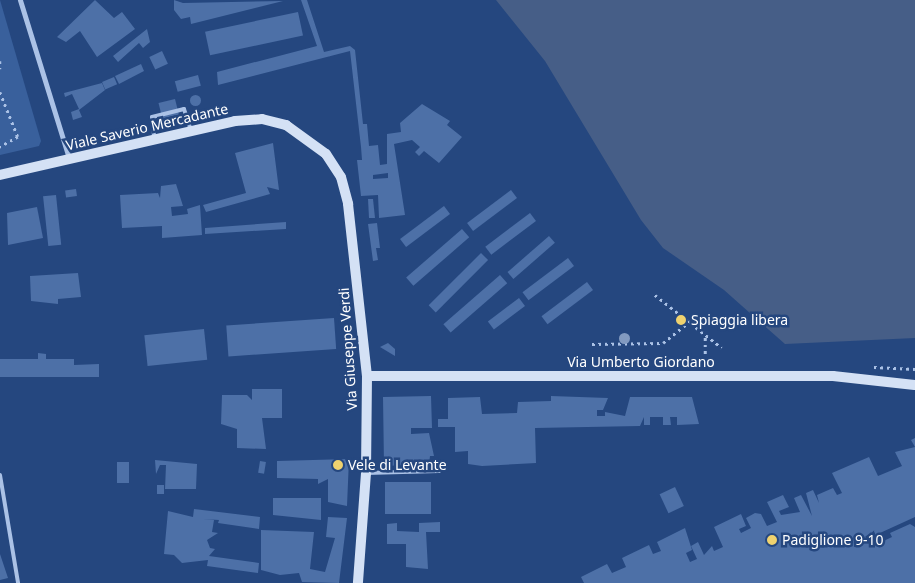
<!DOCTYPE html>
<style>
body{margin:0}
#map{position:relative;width:915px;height:583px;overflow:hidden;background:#25477f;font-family:"Noto Sans",sans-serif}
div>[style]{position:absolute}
.green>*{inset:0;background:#39609c}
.water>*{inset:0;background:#465e87}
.building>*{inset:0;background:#4d70a7;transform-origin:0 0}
.round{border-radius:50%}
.path>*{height:2.5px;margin-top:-1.25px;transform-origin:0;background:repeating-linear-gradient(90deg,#abc2e6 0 2.5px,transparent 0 6.5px)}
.service>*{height:4px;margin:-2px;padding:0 2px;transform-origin:2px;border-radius:2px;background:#abc2e6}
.minor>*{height:5px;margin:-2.5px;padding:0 2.5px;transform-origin:2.5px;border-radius:2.5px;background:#abc2e6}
.secondary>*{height:10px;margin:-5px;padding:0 5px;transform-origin:5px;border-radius:5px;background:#d4e1f5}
.trees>*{width:11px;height:11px;margin:-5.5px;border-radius:50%;background:#829ac0}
.dots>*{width:14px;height:14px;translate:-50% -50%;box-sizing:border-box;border:2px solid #25477f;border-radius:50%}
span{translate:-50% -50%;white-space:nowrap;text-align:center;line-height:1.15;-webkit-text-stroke:5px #25477f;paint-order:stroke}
.street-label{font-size:14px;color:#fff}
.poi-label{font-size:14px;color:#fff}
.left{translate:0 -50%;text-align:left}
</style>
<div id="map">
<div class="green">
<i style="clip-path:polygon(0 0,41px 141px,39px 146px,0 155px)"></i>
</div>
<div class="water">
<i style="clip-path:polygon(496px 0,915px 0,915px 338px,785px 344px,724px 290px,663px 248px,641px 220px,545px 61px)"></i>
</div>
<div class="building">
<i style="clip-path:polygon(95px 0,114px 18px,122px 12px,135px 29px,97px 57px,80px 31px,66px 42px,57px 37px)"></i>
<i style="clip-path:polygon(174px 0,183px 3px,283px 1px,191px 24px,190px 17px,181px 19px,174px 10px)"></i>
<i style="clip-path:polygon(evenodd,301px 0,307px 0,324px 52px,350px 46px,355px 50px,363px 124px,367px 124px,369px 146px,378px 145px,380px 165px,387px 164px,387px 134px,401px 132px,400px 123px,422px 104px,450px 121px,447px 125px,462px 137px,439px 163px,424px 151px,419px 156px,415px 152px,420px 147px,412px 140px,394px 144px,405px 215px,379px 218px,378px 195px,361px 196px,357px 160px,362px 160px,361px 147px,350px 51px,218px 85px,217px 72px,317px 46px,301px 0,388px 173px,388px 178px,373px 179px,373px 175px,388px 173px)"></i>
<i style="left:298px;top:12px;width:24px;height:95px;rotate:78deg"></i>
<i style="clip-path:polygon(147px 29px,150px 42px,143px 48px,139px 43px,118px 62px,113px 56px)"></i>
<i style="left:162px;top:51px;width:14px;height:14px;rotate:65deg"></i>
<i style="clip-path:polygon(141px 64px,144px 71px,119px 84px,115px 76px)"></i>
<i style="left:198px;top:75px;width:11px;height:24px;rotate:75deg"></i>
<i style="left:114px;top:77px;width:8px;height:13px;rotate:67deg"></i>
<i style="clip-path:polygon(102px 83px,105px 90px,79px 110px,82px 117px,73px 120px,71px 112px,79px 109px,72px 94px,65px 97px,64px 93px)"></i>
<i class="round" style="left:189.5px;top:94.5px;width:11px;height:11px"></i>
<i style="left:175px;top:99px;width:16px;height:17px;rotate:76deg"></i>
<i style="clip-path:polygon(273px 143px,279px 190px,267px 187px,270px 194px,206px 212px,203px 205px,246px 193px,235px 153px)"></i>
<i style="clip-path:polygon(176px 184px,183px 206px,171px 207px,172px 216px,188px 214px,187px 209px,200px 205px,202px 235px,162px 238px,162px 226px,122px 228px,120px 195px,158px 193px,160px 198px,161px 186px)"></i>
<i style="left:76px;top:189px;width:7px;height:11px;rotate:82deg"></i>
<i style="left:511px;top:190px;width:10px;height:55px;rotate:53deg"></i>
<i style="left:56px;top:195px;width:50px;height:13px;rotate:84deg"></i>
<i style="clip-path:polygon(368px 199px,373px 199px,375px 218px,369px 218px)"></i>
<i style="left:444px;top:206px;width:10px;height:55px;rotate:53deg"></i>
<i style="clip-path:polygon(37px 207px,43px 238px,8px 245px,7px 213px)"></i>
<i style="left:530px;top:213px;width:10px;height:56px;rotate:53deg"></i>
<i style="clip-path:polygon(286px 222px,286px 229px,205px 234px,205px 228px)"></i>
<i style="clip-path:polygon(377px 223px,380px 248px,376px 248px,378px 260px,373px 261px,368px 224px)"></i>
<i style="left:462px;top:229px;width:11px;height:74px;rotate:49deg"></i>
<i style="left:549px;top:236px;width:9px;height:55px;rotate:49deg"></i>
<i style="left:481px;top:253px;width:10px;height:74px;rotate:45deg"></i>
<i style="left:568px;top:258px;width:10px;height:57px;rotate:53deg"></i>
<i style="clip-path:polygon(78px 273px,81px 297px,58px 299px,58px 304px,31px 301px,30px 276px)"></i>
<i style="left:500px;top:275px;width:11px;height:75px;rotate:49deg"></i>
<i style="left:587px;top:282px;width:10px;height:57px;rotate:53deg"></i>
<i style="left:519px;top:298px;width:10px;height:39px;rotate:53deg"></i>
<i style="left:334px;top:318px;width:31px;height:108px;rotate:86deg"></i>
<i style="left:204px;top:329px;width:31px;height:60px;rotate:84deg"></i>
<i style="clip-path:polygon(388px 343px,395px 349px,395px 356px,380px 347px)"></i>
<i style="clip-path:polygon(38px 353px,46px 354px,46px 359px,74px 359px,74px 365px,99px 364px,99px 377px,0 377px,0 359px,38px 359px)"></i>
<i style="clip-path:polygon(252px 389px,282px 389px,282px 418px,262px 418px,266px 449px,237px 448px,237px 429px,221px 424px,222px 395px,247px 395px,252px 400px)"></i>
<i style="clip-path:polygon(431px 396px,432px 428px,411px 428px,411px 434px,429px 433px,434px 456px,430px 456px,429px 464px,384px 466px,383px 397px)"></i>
<i style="clip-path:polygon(551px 396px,608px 398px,603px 410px,597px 410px,597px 416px,605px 416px,605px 412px,625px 416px,630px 397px,692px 397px,699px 424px,677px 425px,677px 417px,670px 417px,671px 425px,663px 425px,663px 417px,650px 417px,650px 425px,644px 425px,644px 417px,640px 426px,535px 428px,536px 463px,482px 466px,468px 464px,468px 451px,455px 452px,455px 427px,438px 427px,438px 419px,448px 419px,448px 398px,480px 397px,482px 414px,517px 413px,518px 402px,551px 401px)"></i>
<i style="clip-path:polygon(915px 438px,915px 517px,869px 538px,873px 546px,892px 537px,890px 533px,910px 524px,915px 527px,915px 583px,584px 583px,581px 577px,607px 564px,612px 573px,626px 567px,622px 558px,649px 545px,653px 554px,661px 551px,657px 542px,685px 528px,692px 550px,686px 553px,690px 562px,697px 559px,691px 546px,698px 542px,704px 555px,712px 546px,714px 551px,723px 547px,714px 527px,741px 514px,746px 526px,739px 529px,741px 533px,751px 528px,746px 518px,755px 513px,761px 514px,767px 526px,777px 522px,767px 502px,783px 495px,789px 507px,779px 511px,781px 515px,800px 512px,794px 498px,801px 495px,812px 516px,806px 493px,813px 490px,819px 503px,817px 495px,833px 488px,837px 495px,842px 493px,832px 473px,869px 457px,878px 476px,902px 466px,895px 452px,915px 447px,911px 440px)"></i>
<i style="clip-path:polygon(349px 459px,347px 506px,328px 502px,328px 479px,318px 484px,318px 479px,277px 478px,277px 461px)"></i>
<i style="clip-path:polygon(155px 460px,197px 464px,196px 489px,165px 489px,166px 465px,160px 465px,156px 474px)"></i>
<i style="left:260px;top:461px;width:6px;height:12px;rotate:9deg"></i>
<i style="left:129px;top:462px;width:21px;height:12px;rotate:90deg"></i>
<i style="left:431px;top:482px;width:32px;height:46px;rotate:90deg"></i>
<i style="left:157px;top:485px;width:7px;height:9px"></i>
<i style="left:675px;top:487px;width:21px;height:17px;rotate:65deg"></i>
<i style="clip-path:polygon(273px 498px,321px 498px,321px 520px,273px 515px)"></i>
<i style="clip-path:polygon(194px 509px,260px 517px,259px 529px,218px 523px,219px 520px,203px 519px,214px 520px,212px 532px,218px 533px,207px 540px,210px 548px,215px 549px,209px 556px,259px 563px,258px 573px,207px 566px,208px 560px,182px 563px,174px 555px,164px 554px,168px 511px,193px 517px)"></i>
<i style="clip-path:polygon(328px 517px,347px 518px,339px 583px,302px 582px,299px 573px,280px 575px,261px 570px,261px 530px,314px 532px,310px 569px,325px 572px,335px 538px,326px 537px)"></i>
<i style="clip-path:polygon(440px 522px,440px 532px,426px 532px,428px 569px,406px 567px,406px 544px,387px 544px,387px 524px,397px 523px,397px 531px,419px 532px,419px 523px)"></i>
<i style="clip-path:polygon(0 554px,8px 578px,0 580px)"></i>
</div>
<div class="path">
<i style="left:0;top:61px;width:8px;rotate:90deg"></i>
<i style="left:0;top:92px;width:48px;rotate:68.2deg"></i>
<i style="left:18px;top:137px;width:21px;rotate:151deg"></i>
<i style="left:655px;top:295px;width:85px;rotate:38.3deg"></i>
<i style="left:592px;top:344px;width:71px;rotate:-0.8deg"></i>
<i style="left:663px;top:343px;width:40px;rotate:-39deg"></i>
<i style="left:705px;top:360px;width:24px;rotate:-90deg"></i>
<i style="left:874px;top:367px;width:41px;rotate:2.8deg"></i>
</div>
<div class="service">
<i style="left:154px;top:136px;width:19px;rotate:-96deg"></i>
<i style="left:152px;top:117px;width:33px;rotate:-14deg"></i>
<i style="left:184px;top:109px;width:20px;rotate:72deg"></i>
<i style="left:366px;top:473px;width:73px;rotate:-1.6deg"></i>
<i style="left:0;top:475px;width:109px;rotate:80.5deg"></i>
</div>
<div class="minor">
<i style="left:20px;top:0;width:165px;rotate:72.8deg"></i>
</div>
<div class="secondary">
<i style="left:0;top:175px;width:241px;rotate:-12.9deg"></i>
<i style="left:235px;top:121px;width:27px;rotate:-4deg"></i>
<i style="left:262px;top:119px;width:25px;rotate:14deg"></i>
<i style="left:286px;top:125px;width:49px;rotate:35.9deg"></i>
<i style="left:326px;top:154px;width:27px;rotate:57deg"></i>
<i style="left:341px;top:177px;width:28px;rotate:75deg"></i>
<i style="left:348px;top:204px;width:173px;rotate:83.7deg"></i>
<i style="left:367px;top:376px;width:97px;rotate:90.6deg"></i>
<i style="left:366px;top:473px;width:110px;rotate:94.2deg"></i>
<i style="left:367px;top:376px;width:466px"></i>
<i style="left:833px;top:376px;width:82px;rotate:6.3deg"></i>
</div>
<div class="trees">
<i style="left:624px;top:338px"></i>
</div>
<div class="dots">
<i style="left:681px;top:320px;background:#efd26f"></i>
<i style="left:338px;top:465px;background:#efd26f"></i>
<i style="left:772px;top:540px;background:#efd26f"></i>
</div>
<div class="street-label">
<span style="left:147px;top:127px;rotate:-13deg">Viale Saverio Mercadante</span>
<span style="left:348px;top:349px;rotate:-94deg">Via Giuseppe Verdi</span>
<span style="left:641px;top:362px">Via Umberto Giordano</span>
</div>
<div class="poi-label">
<span class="left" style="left:691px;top:320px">Spiaggia libera</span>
<span class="left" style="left:348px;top:465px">Vele di Levante</span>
<span class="left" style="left:782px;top:540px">Padiglione 9-10</span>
</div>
</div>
